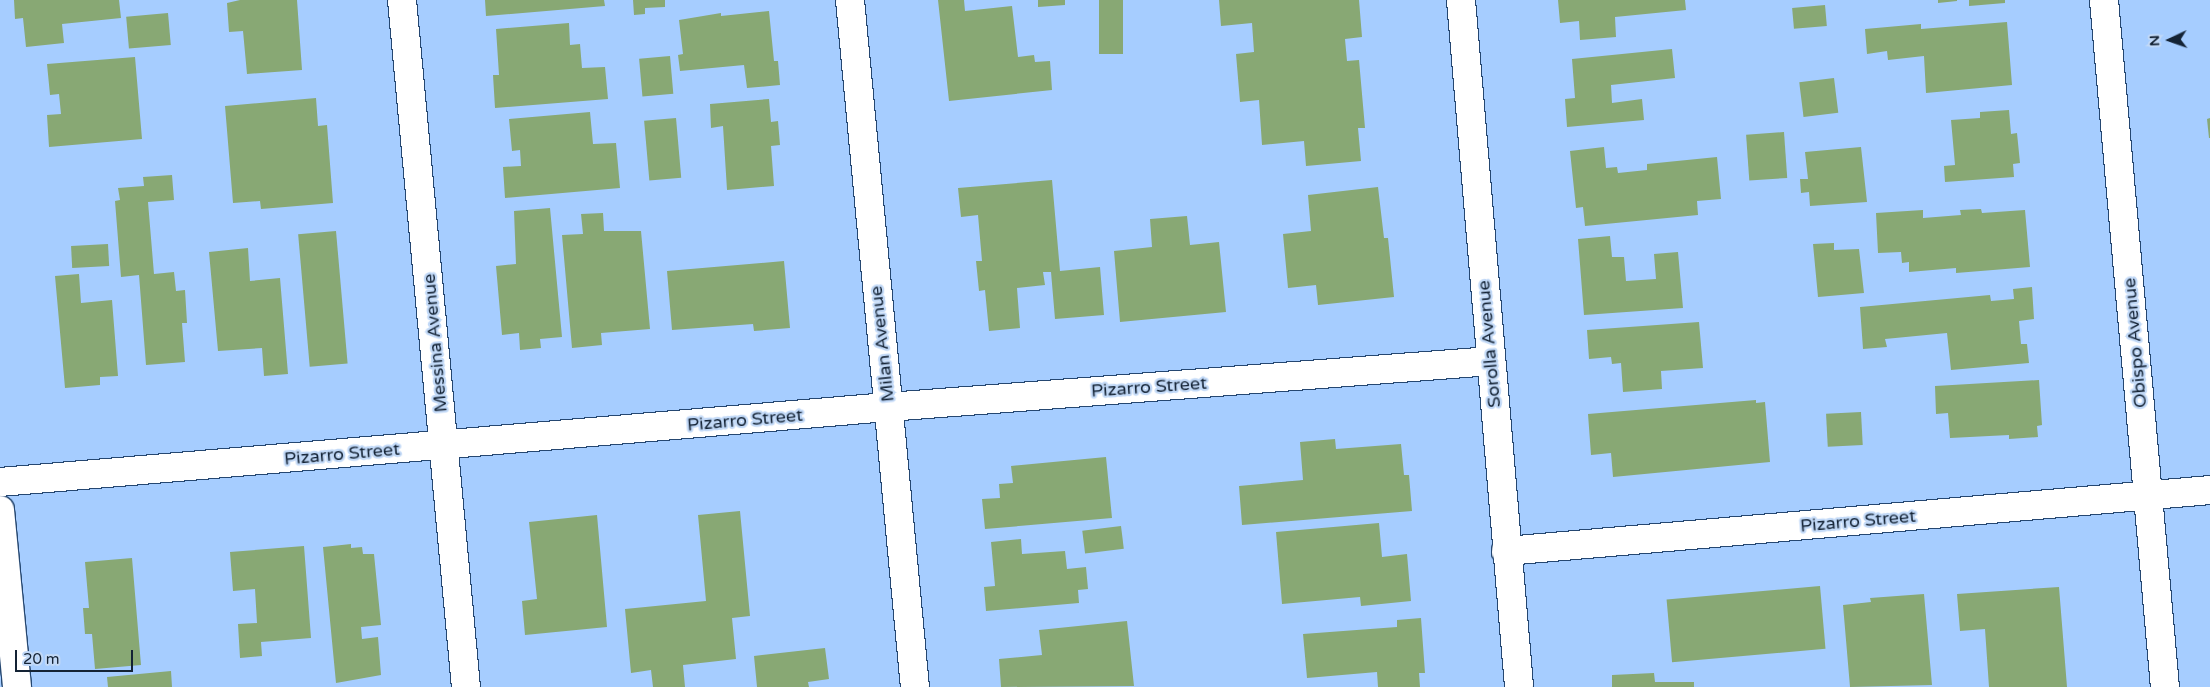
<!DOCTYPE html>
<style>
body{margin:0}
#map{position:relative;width:2210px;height:687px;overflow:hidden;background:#a6cdff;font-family:"Varela Round",sans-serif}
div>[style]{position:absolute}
.building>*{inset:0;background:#88a874;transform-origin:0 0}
.roads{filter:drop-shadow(1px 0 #254771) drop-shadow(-1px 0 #254771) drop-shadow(0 1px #254771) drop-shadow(0 -1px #254771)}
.street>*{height:28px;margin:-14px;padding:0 14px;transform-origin:14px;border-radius:14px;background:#fff}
span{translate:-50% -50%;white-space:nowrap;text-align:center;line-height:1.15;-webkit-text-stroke:4.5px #c2d9f7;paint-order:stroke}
.street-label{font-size:18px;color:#142335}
.north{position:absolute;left:2145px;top:15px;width:50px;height:50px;-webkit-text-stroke:4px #c2d9f7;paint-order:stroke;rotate:267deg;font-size:14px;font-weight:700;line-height:20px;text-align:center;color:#142335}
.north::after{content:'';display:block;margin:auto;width:18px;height:22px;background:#142335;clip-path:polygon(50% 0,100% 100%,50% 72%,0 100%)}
.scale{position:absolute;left:15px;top:650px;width:118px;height:22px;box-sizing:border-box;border:2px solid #142335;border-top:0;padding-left:6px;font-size:15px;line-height:18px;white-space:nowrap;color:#142335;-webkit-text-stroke:4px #c2d9f7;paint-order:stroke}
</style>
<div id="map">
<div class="building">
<i style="clip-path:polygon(14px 0,119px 0,121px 18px,62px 24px,64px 43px,26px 47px,23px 18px,15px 19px)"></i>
<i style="clip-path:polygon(240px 0,297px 0,302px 70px,247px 74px,243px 31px,229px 32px,227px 3px)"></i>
<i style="clip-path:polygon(485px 0,604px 0,605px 6px,486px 16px)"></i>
<i style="clip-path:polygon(633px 0,665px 0,665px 7px,645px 8px,645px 14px,634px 15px)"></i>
<i style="clip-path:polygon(938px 0,964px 0,965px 11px,1012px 6px,1018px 57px,1034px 55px,1035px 62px,1050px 61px,1052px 90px,949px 101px)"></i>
<i style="clip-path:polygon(1038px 0,1065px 0,1065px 5px,1038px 7px)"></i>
<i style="left:1099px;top:0;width:24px;height:54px"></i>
<i style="clip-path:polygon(1219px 0,1359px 0,1362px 37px,1345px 39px,1347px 61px,1359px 60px,1365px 128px,1358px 128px,1361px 161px,1306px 166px,1304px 141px,1262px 145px,1259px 100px,1240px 102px,1236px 54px,1254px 52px,1252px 23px,1221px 26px)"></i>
<i style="clip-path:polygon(1558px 0,1685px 0,1686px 10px,1615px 17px,1616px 37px,1580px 40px,1579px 21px,1560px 23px)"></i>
<i style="clip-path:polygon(1938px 0,1957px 0,1957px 1px,1938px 3px)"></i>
<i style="clip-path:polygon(1969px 0,2005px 0,2005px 3px,1969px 6px)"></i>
<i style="left:1825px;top:5px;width:21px;height:33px;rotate:85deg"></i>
<i style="clip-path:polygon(769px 11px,774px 61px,778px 61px,780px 85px,747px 88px,744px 65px,680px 71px,678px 55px,683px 54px,679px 20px,721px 13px,721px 16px)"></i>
<i style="left:168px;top:13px;width:32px;height:42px;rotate:85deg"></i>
<i style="clip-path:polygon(2007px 22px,2012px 85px,1926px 93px,1924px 56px,1888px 60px,1887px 51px,1867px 54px,1865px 29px,1921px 24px,1921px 29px)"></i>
<i style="clip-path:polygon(569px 23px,570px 45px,580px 44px,582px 68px,605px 67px,608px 99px,495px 108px,493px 75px,499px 75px,496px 29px)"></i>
<i style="clip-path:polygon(1672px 49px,1675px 78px,1611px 85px,1612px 103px,1642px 99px,1644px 120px,1567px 127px,1565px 99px,1575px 98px,1572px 59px)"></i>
<i style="left:670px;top:56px;width:38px;height:31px;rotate:85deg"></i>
<i style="clip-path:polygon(135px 57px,142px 139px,49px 147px,47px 115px,61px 114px,59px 94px,50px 95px,47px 64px)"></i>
<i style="left:1834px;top:78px;width:35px;height:35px;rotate:83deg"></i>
<i style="clip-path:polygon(316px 98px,318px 126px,327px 125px,333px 203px,261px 209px,260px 201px,233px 203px,225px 106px)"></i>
<i style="clip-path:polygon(769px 99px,771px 122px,778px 121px,780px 145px,771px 146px,774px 186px,727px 190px,723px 126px,711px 128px,710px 104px)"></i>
<i style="clip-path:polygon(2009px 110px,2011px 134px,2017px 133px,2020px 163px,2013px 164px,2014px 177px,1945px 182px,1944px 166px,1955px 165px,1951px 120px,1980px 118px,1980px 112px)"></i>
<i style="clip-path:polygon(590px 112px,593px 144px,616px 143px,620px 188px,505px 198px,503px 167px,521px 166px,520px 150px,512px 151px,509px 119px)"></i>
<i style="left:676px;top:118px;width:60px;height:32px;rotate:85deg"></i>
<i style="clip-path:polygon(2210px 118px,2210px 138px,2209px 138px,2207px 119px)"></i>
<i style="left:1784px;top:132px;width:46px;height:38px;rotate:86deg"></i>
<i style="clip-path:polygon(1604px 147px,1606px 168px,1617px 167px,1618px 173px,1647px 170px,1647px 164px,1717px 157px,1721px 199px,1697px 201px,1698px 215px,1585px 226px,1583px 207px,1576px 208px,1570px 151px)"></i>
<i style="clip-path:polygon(1861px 147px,1867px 202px,1810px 206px,1809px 192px,1801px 193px,1800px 179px,1808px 179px,1805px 152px)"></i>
<i style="clip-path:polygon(172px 175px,174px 200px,148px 202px,154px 274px,174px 272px,176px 291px,185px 290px,187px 323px,182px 323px,185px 362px,146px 365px,139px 275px,121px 277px,115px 201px,120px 200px,118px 188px,144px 186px,143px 177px)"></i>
<i style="clip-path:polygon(1052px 180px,1060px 271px,1100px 267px,1104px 315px,1055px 319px,1051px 272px,1043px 272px,1045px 285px,1017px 288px,1020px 328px,989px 331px,985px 290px,979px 291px,976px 261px,982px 261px,978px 215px,961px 217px,958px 188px)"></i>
<i style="clip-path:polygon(1378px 187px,1384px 238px,1388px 238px,1394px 297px,1318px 305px,1316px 285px,1288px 288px,1283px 234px,1311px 231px,1308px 195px)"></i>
<i style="clip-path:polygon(550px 208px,562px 337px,540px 339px,541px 348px,520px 350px,519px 333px,502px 335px,496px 266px,516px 264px,514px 211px)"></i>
<i style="clip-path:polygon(1981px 209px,1982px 213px,2025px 210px,2030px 267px,1956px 273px,1956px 268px,1909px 272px,1909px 262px,1902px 263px,1901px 252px,1878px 253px,1876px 213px,1923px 210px,1923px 218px,1961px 215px,1960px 210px)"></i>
<i style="clip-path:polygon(603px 213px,604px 231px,641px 231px,650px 329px,601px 333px,602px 345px,572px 348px,562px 235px,583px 234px,581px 214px)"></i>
<i style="clip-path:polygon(1187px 216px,1190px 245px,1219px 242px,1226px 312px,1120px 322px,1114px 251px,1152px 247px,1150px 219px)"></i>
<i style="left:336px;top:231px;width:133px;height:38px;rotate:85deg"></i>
<i style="clip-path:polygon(1610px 236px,1612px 257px,1624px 257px,1626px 281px,1656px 279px,1654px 254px,1678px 252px,1683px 308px,1584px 315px,1578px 239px)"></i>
<i style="clip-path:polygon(1834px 243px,1834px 250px,1859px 249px,1864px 293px,1818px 297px,1813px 244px)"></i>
<i style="left:108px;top:244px;width:22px;height:37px;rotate:87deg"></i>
<i style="clip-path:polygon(248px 248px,250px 281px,280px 278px,288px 374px,264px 376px,262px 348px,218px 351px,209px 252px)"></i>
<i style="clip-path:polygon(784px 261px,790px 328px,754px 331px,753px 324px,672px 330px,667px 271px)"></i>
<i style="clip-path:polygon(79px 274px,81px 303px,112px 300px,118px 376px,100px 377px,100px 385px,65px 388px,55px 276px)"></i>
<i style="clip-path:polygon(2032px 287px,2034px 319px,2019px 321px,2021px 344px,2027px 344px,2029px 363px,1951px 370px,1947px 333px,1885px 339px,1887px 347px,1863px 349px,1860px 307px,1990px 295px,1991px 301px,2014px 299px,2013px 289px)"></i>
<i style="clip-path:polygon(1699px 322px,1703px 368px,1661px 371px,1662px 389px,1623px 392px,1621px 363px,1612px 364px,1611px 357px,1589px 359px,1587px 330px)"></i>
<i style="clip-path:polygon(2039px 380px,2042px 425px,2037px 426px,2038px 437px,2009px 439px,2009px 435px,1950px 438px,1948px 413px,1936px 414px,1935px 386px)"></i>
<i style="clip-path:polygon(1756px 400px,1756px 403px,1765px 402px,1770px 462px,1613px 477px,1611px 453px,1591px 455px,1588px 414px)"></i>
<i style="left:1861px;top:412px;width:33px;height:35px;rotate:87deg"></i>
<i style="clip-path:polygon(1335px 439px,1336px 449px,1401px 444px,1404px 475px,1409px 475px,1412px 511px,1242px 525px,1239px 486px,1303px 480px,1300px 442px)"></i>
<i style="clip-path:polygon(1106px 457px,1112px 518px,985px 529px,982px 499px,1000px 498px,999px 484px,1013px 483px,1011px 466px)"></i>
<i style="clip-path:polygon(740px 511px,750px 616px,732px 618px,736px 659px,683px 665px,685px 687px,653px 687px,651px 670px,631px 673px,625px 609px,706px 601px,698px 515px)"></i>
<i style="clip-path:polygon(597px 515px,607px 627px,525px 635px,522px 601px,537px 599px,529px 522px)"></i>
<i style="clip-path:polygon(1379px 523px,1382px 557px,1407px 554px,1411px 601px,1361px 606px,1360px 597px,1282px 604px,1276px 532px)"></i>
<i style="left:1121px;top:526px;width:23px;height:39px;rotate:83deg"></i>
<i style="clip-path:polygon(1021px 539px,1022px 554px,1065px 551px,1067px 569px,1086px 567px,1088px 589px,1078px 590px,1079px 603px,986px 611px,984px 587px,995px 586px,991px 542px)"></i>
<i style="clip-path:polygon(351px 544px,351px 548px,362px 547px,363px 554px,374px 554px,381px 625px,361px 627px,362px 639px,378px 637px,381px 675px,336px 683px,323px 547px)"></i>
<i style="clip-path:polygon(304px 546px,311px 638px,261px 642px,262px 656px,240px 658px,238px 624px,257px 623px,255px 589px,233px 591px,230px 552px)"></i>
<i style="clip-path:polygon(132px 558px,141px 665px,95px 669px,92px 634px,85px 634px,83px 608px,89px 608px,85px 562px)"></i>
<i style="left:1820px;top:586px;width:63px;height:154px;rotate:85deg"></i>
<i style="clip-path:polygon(2059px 587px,2067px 687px,1989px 687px,1985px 629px,1960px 631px,1957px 594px)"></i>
<i style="clip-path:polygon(1924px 594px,1932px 685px,1850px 687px,1843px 605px,1871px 602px,1870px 598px)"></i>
<i style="clip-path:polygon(1421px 618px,1425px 673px,1419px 673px,1420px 687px,1378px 687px,1377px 672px,1307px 678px,1303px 634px,1397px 627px,1397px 620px)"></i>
<i style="clip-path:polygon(1127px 621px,1134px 686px,1001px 687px,999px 659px,1042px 655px,1039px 630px)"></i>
<i style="clip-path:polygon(825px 648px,829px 679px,808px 682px,809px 687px,757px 687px,754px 656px)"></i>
<i style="clip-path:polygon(171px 671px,172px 687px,108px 687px,107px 677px)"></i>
<i style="clip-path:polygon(1654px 673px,1655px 682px,1694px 682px,1694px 687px,1612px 687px,1612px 675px)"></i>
</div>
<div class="roads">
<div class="street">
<i style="left:402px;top:0;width:690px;rotate:84.68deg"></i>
<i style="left:850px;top:0;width:690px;rotate:84.6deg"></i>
<i style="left:1461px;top:0;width:689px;rotate:85.17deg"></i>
<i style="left:2104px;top:0;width:690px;rotate:84.93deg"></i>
<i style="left:0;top:482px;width:891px;rotate:-4.83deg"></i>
<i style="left:888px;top:407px;width:605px;rotate:-4.36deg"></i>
<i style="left:0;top:510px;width:178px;rotate:84.5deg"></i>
<i style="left:1506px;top:551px;width:707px;rotate:-4.95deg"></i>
</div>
</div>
<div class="street-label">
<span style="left:435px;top:343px;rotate:-95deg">Messina Avenue</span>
<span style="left:2135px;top:343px;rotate:-95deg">Obispo Avenue</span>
<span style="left:882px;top:344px;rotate:-96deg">Milan Avenue</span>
<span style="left:1489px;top:344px;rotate:-95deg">Sorolla Avenue</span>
<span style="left:1149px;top:387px;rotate:-4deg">Pizarro Street</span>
<span style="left:745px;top:420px;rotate:-5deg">Pizarro Street</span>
<span style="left:342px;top:454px;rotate:-5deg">Pizarro Street</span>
<span style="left:1858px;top:521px;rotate:-5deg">Pizarro Street</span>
</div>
<div class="north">N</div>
<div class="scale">20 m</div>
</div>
